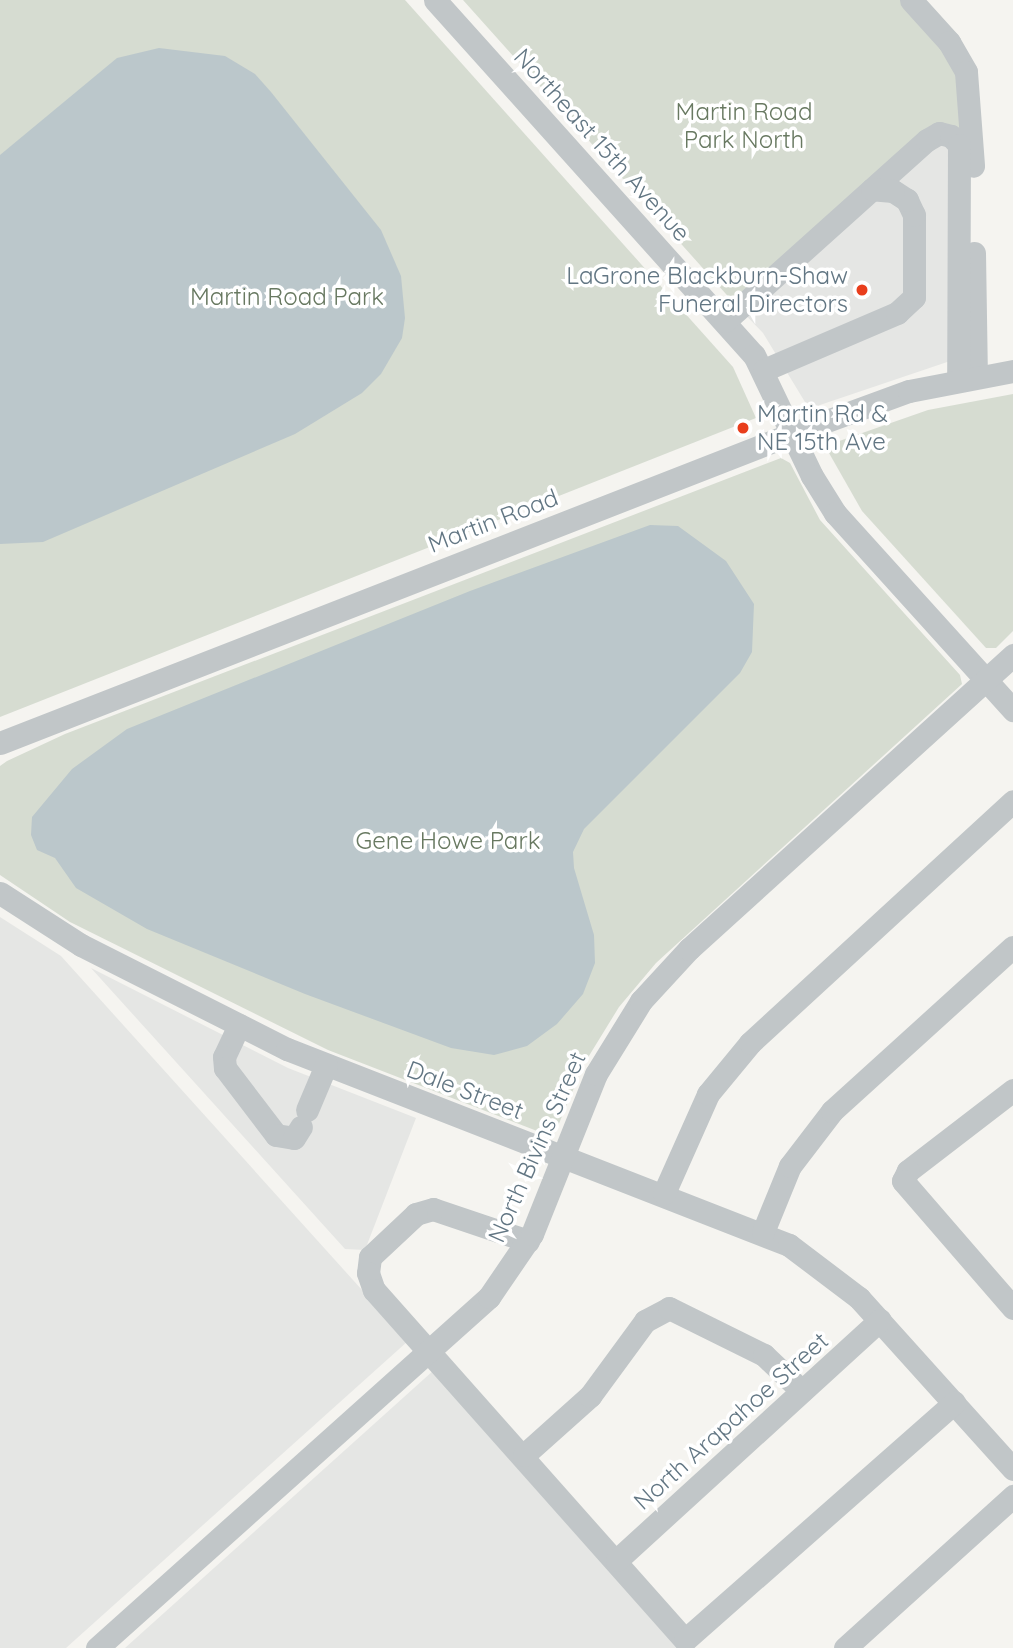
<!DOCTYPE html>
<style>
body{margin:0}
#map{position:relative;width:1013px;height:1648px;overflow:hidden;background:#f5f4f0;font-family:Quicksand,sans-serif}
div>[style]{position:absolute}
.built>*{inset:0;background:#e5e6e4}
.green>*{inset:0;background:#d6dcd1}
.water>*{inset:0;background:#bbc7cb}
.minor>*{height:23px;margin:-11.5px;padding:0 11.5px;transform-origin:11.5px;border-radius:11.5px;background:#c1c6c8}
.dots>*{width:19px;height:19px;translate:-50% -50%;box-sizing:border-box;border:4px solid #fff;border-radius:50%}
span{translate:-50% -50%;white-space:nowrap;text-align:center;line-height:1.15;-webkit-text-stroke:7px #fff;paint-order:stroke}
.park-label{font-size:24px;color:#687961}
.street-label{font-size:24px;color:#627683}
.poi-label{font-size:24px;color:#627683}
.right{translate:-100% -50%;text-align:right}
.left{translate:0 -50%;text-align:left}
</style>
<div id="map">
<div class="built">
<i style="clip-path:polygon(967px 132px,965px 356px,817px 406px,805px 402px,763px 333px,734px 303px,886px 166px)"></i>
<i style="clip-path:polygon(0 917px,61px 956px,408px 1341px,66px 1648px,0 1648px)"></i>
<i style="clip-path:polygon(91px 968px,288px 1068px,416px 1118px,365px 1250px,345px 1249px)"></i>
<i style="clip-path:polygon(434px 1370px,683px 1648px,125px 1648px)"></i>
</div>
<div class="green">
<i style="clip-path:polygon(0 0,405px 0,733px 367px,756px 418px,0 717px)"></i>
<i style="clip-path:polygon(463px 0,901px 0,956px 66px,967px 132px,945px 126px,734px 303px)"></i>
<i style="clip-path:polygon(1013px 394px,1013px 631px,996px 648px,986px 648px,862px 511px,825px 446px,928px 410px)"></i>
<i style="clip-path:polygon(781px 458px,790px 463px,820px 520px,960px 675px,962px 684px,656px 963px,619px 1007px,584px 1064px,555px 1133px,550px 1136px,328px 1050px,70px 922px,0 875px,0 766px,7px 761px,65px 734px)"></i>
</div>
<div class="water">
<i style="clip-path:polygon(159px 48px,225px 56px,255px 74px,271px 92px,381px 230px,401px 276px,405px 318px,402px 338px,381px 374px,362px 393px,295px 434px,43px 542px,0 544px,0 155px,117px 58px)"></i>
<i style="clip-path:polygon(650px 525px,678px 526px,726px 561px,754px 604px,752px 652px,740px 673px,584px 829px,573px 852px,574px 868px,594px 935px,595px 963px,583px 994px,557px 1024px,527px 1046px,494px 1055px,451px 1048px,305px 994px,147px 929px,76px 888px,55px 858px,37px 850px,31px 835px,32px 817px,72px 769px,127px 729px,470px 591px)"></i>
</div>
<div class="minor">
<i style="left:435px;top:0;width:477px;rotate:48.1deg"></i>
<i style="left:754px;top:355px;width:134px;rotate:64.4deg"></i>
<i style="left:812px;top:476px;width:44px;rotate:58.1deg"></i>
<i style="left:835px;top:513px;width:266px;rotate:47.9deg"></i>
<i style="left:911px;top:0;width:57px;rotate:47.9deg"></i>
<i style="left:949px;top:42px;width:34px;rotate:60deg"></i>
<i style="left:966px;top:72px;width:94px;rotate:85.7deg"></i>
<i style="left:974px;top:253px;width:123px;rotate:89.1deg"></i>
<i style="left:725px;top:321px;width:271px;rotate:-41.9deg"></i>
<i style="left:927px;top:140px;width:14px;rotate:-30deg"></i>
<i style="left:939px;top:133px;width:12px;rotate:14deg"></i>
<i style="left:951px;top:136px;width:12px;rotate:48deg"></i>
<i style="left:959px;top:145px;width:234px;rotate:90.2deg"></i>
<i style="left:764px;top:370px;width:145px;rotate:-23.2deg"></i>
<i style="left:897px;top:313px;width:23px;rotate:-43deg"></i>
<i style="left:914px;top:297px;width:82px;rotate:-90deg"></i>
<i style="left:914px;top:215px;width:17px;rotate:-115deg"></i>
<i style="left:907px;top:200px;width:17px;rotate:-147deg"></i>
<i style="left:893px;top:191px;width:21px;rotate:-175deg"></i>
<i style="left:0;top:743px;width:852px;rotate:-21.33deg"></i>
<i style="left:794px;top:433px;width:122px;rotate:-20.1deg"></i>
<i style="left:909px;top:391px;width:106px;rotate:-10.9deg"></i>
<i style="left:0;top:893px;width:96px;rotate:32.7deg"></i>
<i style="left:81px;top:945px;width:231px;rotate:26.8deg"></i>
<i style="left:287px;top:1049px;width:539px;rotate:21.33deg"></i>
<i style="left:789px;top:1245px;width:88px;rotate:37.1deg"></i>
<i style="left:859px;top:1298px;width:230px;rotate:48deg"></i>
<i style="left:239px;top:1025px;width:35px;rotate:115deg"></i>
<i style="left:224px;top:1057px;width:11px;rotate:85deg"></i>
<i style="left:225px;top:1068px;width:84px;rotate:52.7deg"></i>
<i style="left:276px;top:1135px;width:18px;rotate:9deg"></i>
<i style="left:294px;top:1138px;width:13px;rotate:-58deg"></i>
<i style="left:1013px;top:1090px;width:133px;rotate:142.4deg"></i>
<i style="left:908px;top:1171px;width:11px;rotate:117deg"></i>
<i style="left:903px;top:1181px;width:168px;rotate:49.1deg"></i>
<i style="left:307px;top:1110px;width:49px;rotate:-67.1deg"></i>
<i style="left:664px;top:1193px;width:108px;rotate:-66deg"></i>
<i style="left:708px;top:1094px;width:66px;rotate:-50.5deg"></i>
<i style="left:750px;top:1043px;width:357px;rotate:-42.6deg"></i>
<i style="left:763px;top:1232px;width:71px;rotate:-67.8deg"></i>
<i style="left:790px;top:1166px;width:69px;rotate:-52.6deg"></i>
<i style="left:832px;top:1111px;width:244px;rotate:-42.2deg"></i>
<i style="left:528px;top:1241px;width:100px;rotate:-161.4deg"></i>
<i style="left:433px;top:1209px;width:18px;rotate:164deg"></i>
<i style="left:416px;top:1214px;width:63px;rotate:136.9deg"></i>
<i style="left:370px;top:1257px;width:16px;rotate:97deg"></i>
<i style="left:368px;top:1273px;width:18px;rotate:71deg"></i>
<i style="left:374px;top:1290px;width:468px;rotate:48.4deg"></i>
<i style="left:685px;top:1640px;width:359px;rotate:-41.4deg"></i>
<i style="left:524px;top:1455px;width:89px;rotate:-41.8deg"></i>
<i style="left:590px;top:1396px;width:93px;rotate:-53.7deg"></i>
<i style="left:645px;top:1321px;width:27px;rotate:-28deg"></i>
<i style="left:669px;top:1308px;width:106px;rotate:26.3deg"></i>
<i style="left:764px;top:1355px;width:52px;rotate:43.5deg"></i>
<i style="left:617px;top:1560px;width:356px;rotate:-42.4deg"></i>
<i style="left:97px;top:1648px;width:526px;rotate:-41.84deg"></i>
<i style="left:489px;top:1297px;width:76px;rotate:-55.7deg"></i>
<i style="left:532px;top:1234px;width:172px;rotate:-68.2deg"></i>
<i style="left:596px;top:1074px;width:86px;rotate:-58.3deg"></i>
<i style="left:641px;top:1001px;width:71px;rotate:-47.3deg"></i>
<i style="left:689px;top:949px;width:438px;rotate:-42.2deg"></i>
<i style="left:845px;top:1648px;width:227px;rotate:-42.1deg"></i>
</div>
<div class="dots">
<i style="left:862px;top:290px;background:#e93e1c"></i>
<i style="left:743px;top:428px;background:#e93e1c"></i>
</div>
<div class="park-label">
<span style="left:744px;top:126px">Martin Road<br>Park North</span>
<span style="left:287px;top:297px">Martin Road Park</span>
<span style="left:448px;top:841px">Gene Howe Park</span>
</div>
<div class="street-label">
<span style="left:602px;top:145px;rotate:48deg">Northeast 15th Avenue</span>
<span style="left:493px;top:521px;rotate:-21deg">Martin Road</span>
<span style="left:465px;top:1090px;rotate:21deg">Dale Street</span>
<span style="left:537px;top:1147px;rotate:-66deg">North Bivins Street</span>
<span style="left:731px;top:1421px;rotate:-42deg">North Arapahoe Street</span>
</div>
<div class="poi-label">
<span class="right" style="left:848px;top:290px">LaGrone Blackburn-Shaw<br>Funeral Directors</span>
<span class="left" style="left:757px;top:428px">Martin Rd &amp;<br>NE 15th Ave</span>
</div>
</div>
